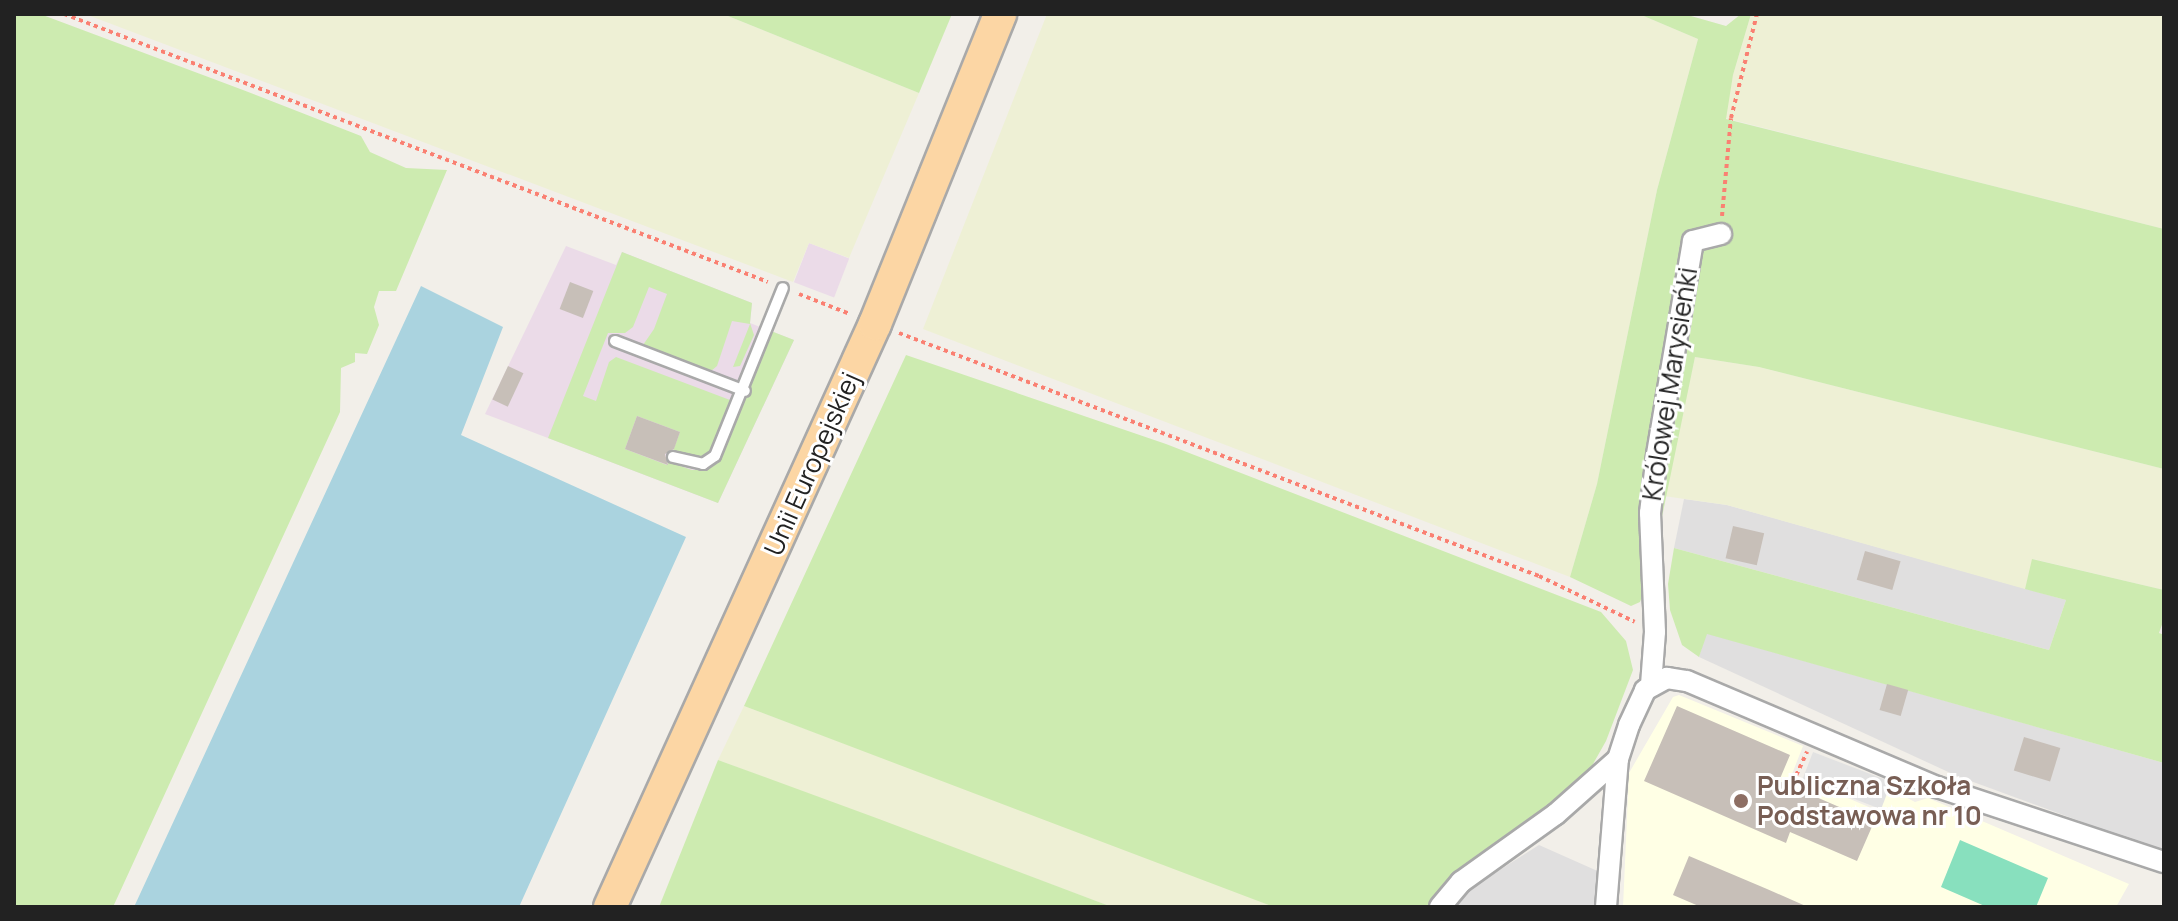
<!DOCTYPE html>
<meta charset="utf-8">
<style>
body{margin:0}
#map{position:relative;width:2178px;height:921px;overflow:hidden;background:#f2efe9;font-family:Manrope,sans-serif}
div>[style]{position:absolute}
.residential>*{inset:0;background:#e0dfdf}
.industrial>*{inset:0;background:#ebdbe8;transform-origin:0 0}
.education>*{inset:0;background:#ffffe5}
.farmland>*{inset:0;background:#eef0d5}
.grass>*{inset:0;background:#cdebb0}
.pitch>*{inset:0;background:#88e0be}
.parking>*{inset:0;background:#e2e2e2;transform-origin:0 0}
.water>*{inset:0;background:#aad3df}
.building>*{inset:0;background:#c7bfb8;transform-origin:0 0}
.path>*{height:4px;margin-top:-2px;transform-origin:0;background:repeating-linear-gradient(90deg,#fa8072 0 4px,transparent 0 8px)}
.roads{filter:drop-shadow(2px 0 #a9a9a9) drop-shadow(-2px 0 #a9a9a9) drop-shadow(0 2px #a9a9a9) drop-shadow(0 -2px #a9a9a9)}
.service>*{height:10px;margin:-5px;padding:0 5px;transform-origin:5px;border-radius:5px;background:#fff}
.minor>*{height:20px;margin:-10px;padding:0 10px;transform-origin:10px;border-radius:10px;background:#fff}
.primary>*{height:32px;margin:-16px;padding:0 16px;transform-origin:16px;border-radius:16px;background:#fcd6a4}
.dots>*{width:22px;height:22px;translate:-50% -50%;box-sizing:border-box;border:4px solid #fff;border-radius:50%}
span{translate:-50% -50%;white-space:nowrap;text-align:center;line-height:1.15;-webkit-text-stroke:6px #fff;paint-order:stroke}
.street-label{font-size:26px;color:#222}
.education-label{font-size:26px;color:#785e54;font-weight:700}
.left{translate:0 -50%;text-align:left}
.frame{position:absolute;inset:0;border:16px solid #222;pointer-events:none}
</style>
<div id="map">
<div class="residential">
<i style="clip-path:polygon(1684px 499px,1727px 505px,2066px 600px,2049px 650px,1674px 548px)"></i>
<i style="clip-path:polygon(1706px 633px,2164px 763px,2164px 852px,1957px 776px,1699px 657px)"></i>
<i style="clip-path:polygon(1539px 845px,1602px 873px,1595px 907px,1457px 907px,1465px 892px)"></i>
</div>
<div class="industrial">
<i style="left:809px;top:243px;width:43px;height:42px;rotate:21deg"></i>
<i style="clip-path:polygon(566px 246px,616px 265px,622px 252px,752px 303px,750px 323px,794px 340px,718px 503px,485px 414px)"></i>
</div>
<div class="education">
<i style="clip-path:polygon(1679px 695px,1803px 746px,1792px 774px,1878px 811px,1888px 788px,1915px 802px,1928px 798px,2129px 884px,2116px 907px,1623px 907px,1629px 773px,1673px 697px)"></i>
</div>
<div class="farmland">
<i style="clip-path:polygon(85px 14px,723px 14px,919px 93px,849px 258px,809px 243px,793px 282px)"></i>
<i style="clip-path:polygon(1047px 14px,1639px 14px,1698px 39px,1657px 190px,1597px 484px,1570px 577px,923px 329px)"></i>
<i style="clip-path:polygon(1751px 14px,2164px 14px,2164px 229px,1725px 118px,1733px 75px)"></i>
<i style="clip-path:polygon(1695px 357px,1759px 367px,2164px 469px,2164px 590px,2033px 559px,2025px 589px,1727px 505px,1664px 496px)"></i>
<i style="clip-path:polygon(744px 706px,1207px 879px,1274px 907px,1112px 907px,718px 760px)"></i>
</div>
<div class="grass">
<i style="clip-path:polygon(14px 14px,40px 14px,243px 90px,361px 136px,370px 152px,406px 168px,447px 170px,396px 291px,379px 291px,374px 307px,379px 325px,367px 354px,355px 353px,355px 362px,341px 368px,340px 412px,113px 907px,14px 907px)"></i>
<i style="clip-path:polygon(723px 14px,952px 14px,919px 93px)"></i>
<i style="clip-path:polygon(1639px 14px,1684px 14px,1726px 26px,1741px 14px,1751px 14px,1733px 75px,1726px 119px,2164px 229px,2164px 469px,1759px 367px,1695px 357px,1650px 575px,1640px 602px,1631px 606px,1570px 577px,1597px 484px,1657px 190px,1698px 39px)"></i>
<i style="clip-path:polygon(622px 252px,752px 303px,750px 323px,754px 335px,740px 366px,733px 367px,750px 324px,732px 321px,717px 366px,711px 371px,643px 345px,654px 329px,667px 294px,649px 287px,633px 327px,625px 333px,608px 333px,583px 396px,596px 401px,609px 362px,616px 357px,730px 400px,730px 404px,709px 455px,693px 458px,673px 451px,680px 432px,637px 416px,625px 449px,667px 465px,669px 462px,692px 470px,709px 469px,723px 453px,771px 331px,794px 340px,718px 503px,548px 438px)"></i>
<i style="clip-path:polygon(906px 355px,1166px 444px,1601px 612px,1626px 641px,1633px 670px,1606px 741px,1584px 780px,1482px 853px,1426px 907px,1274px 907px,744px 706px)"></i>
<i style="clip-path:polygon(1674px 548px,2049px 650px,2066px 600px,2025px 589px,2032px 559px,2164px 590px,2164px 619px,2159px 633px,2164px 635px,2164px 763px,1707px 634px,1699px 657px,1682px 645px,1670px 610px,1668px 584px)"></i>
<i style="clip-path:polygon(718px 760px,879px 819px,1112px 907px,659px 907px)"></i>
</div>
<div class="pitch">
<i style="clip-path:polygon(1960px 840px,2048px 878px,2036px 907px,1987px 907px,1941px 887px)"></i>
</div>
<div class="parking">
<i style="left:1813px;top:752px;width:84px;height:29px;rotate:21deg"></i>
</div>
<div class="water">
<i style="clip-path:polygon(421px 286px,503px 327px,461px 435px,686px 537px,519px 907px,134px 907px)"></i>
</div>
<div class="building">
<i style="left:570px;top:282px;width:25px;height:29px;rotate:21deg"></i>
<i style="left:508px;top:366px;width:17px;height:37px;rotate:25deg"></i>
<i style="clip-path:polygon(637px 416px,680px 432px,674px 449px,665px 454px,668px 465px,625px 449px)"></i>
<i style="left:1733px;top:526px;width:32px;height:33px;rotate:13deg"></i>
<i style="left:1865px;top:551px;width:37px;height:30px;rotate:16deg"></i>
<i style="left:1887px;top:684px;width:22px;height:27px;rotate:16deg"></i>
<i style="clip-path:polygon(1677px 706px,1790px 755px,1779px 781px,1874px 822px,1857px 861px,1790px 832px,1786px 843px,1644px 781px)"></i>
<i style="left:2024px;top:737px;width:38px;height:35px;rotate:17deg"></i>
<i style="clip-path:polygon(1689px 856px,1767px 889px,1808px 907px,1701px 907px,1673px 895px)"></i>
</div>
<div class="path">
<i style="left:64px;top:14px;width:753px;rotate:20.84deg"></i>
<i style="left:1722px;top:216px;width:98px;rotate:-84.8deg"></i>
<i style="left:1731px;top:118px;width:107px;rotate:-76deg"></i>
<i style="left:799px;top:294px;width:55px;rotate:21.4deg"></i>
<i style="left:899px;top:333px;width:685px;rotate:20.79deg"></i>
<i style="left:1539px;top:576px;width:106px;rotate:25.6deg"></i>
<i style="left:1786px;top:797px;width:50px;rotate:-65deg"></i>
</div>
<div class="roads">
<div class="service">
<i style="left:615px;top:341px;width:139px;rotate:21deg"></i>
<i style="left:673px;top:457px;width:31px;rotate:13deg"></i>
<i style="left:703px;top:464px;width:14px;rotate:-34deg"></i>
<i style="left:715px;top:456px;width:181px;rotate:-68deg"></i>
</div>
<div class="minor">
<i style="left:1651px;top:685px;width:53px;rotate:-85.7deg"></i>
<i style="left:1655px;top:632px;width:119px;rotate:-92.4deg"></i>
<i style="left:1650px;top:513px;width:59px;rotate:-83.2deg"></i>
<i style="left:1657px;top:454px;width:216px;rotate:-80.4deg"></i>
<i style="left:1693px;top:241px;width:29px;rotate:-14deg"></i>
<i style="left:1440px;top:907px;width:33px;rotate:-50deg"></i>
<i style="left:1461px;top:882px;width:117px;rotate:-35.6deg"></i>
<i style="left:1556px;top:814px;width:83px;rotate:-41.6deg"></i>
<i style="left:1606px;top:907px;width:148px;rotate:-85.4deg"></i>
<i style="left:1618px;top:759px;width:36px;rotate:-72deg"></i>
<i style="left:1629px;top:725px;width:38px;rotate:-65deg"></i>
<i style="left:1645px;top:690px;width:25px;rotate:-29deg"></i>
<i style="left:1667px;top:678px;width:20px;rotate:9deg"></i>
<i style="left:1687px;top:681px;width:272px;rotate:23deg"></i>
<i style="left:1937px;top:787px;width:239px;rotate:18.3deg"></i>
</div>
<div class="primary">
<i style="left:610px;top:907px;width:640px;rotate:-65.56deg"></i>
<i style="left:875px;top:324px;width:334px;rotate:-68deg"></i>
</div>
</div>
<div class="dots">
<i style="left:1741px;top:801px;background:#8d6e63"></i>
</div>
<div class="street-label">
<span style="left:1670px;top:384px;rotate:-81deg">Królowej Marysieńki</span>
<span style="left:812px;top:464px;rotate:-66deg">Unii Europejskiej</span>
</div>
<div class="education-label">
<span class="left" style="left:1757px;top:801px">Publiczna Szkoła<br>Podstawowa nr 10</span>
</div>
<div class="frame"></div>
</div>
